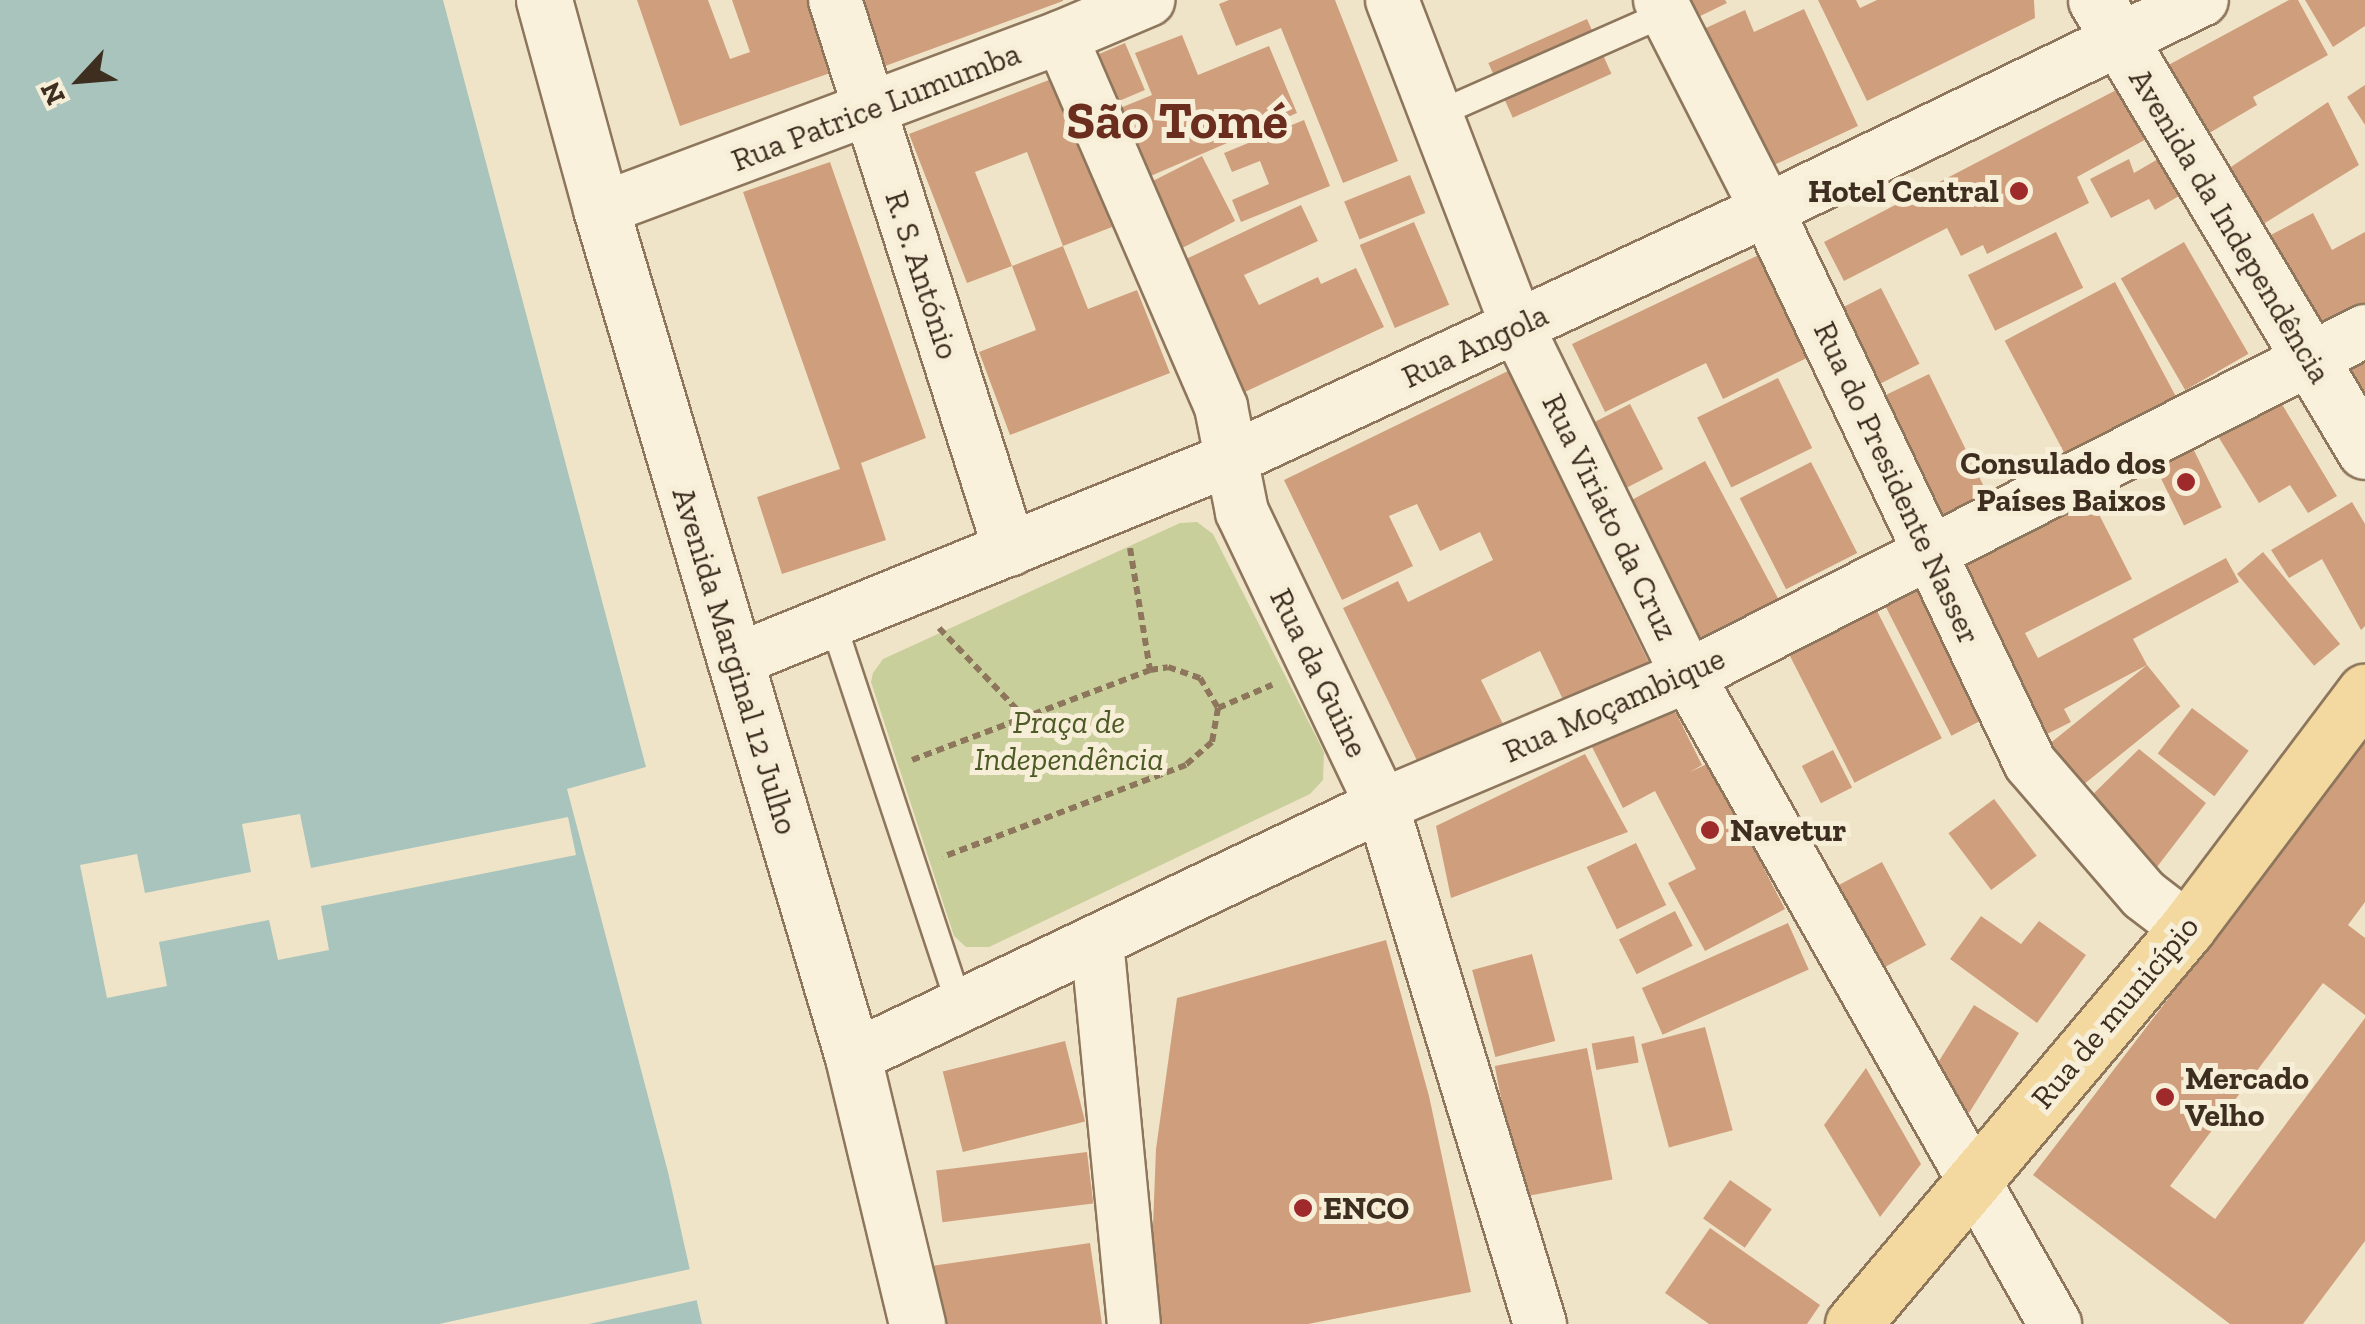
<!DOCTYPE html>
<meta charset="utf-8">
<style>
body{margin:0}
#map{position:relative;width:2365px;height:1324px;overflow:hidden;background:#f0e4c8;font-family:"Zilla Slab",serif}
div>[style]{position:absolute}
.green>*{inset:0;background:#c9cf9b}
.water>*{inset:0;background:#a9c4bc}
.pier>*{inset:0;background:#f0e4c8}
.building>*{inset:0;background:#cf9f7d;transform-origin:0 0}
.path>*{height:6px;margin-top:-3px;transform-origin:0;background:repeating-linear-gradient(90deg,#8d765c 0 8px,transparent 0 13px)}
.roads{filter:drop-shadow(2px 0 #8d765c) drop-shadow(-2px 0 #8d765c) drop-shadow(0 2px #8d765c) drop-shadow(0 -2px #8d765c)}
.service>*{height:25px;margin:-12.5px;padding:0 12.5px;transform-origin:12.5px;border-radius:12.5px;background:#faf1dc}
.minor>*{height:52px;margin:-26px;padding:0 26px;transform-origin:26px;border-radius:26px;background:#faf1dc}
.tertiary>*{height:55px;margin:-27.5px;padding:0 27.5px;transform-origin:27.5px;border-radius:27.5px;background:#faf1dc}
.secondary>*{height:55px;margin:-27.5px;padding:0 27.5px;transform-origin:27.5px;border-radius:27.5px;background:#faf1dc}
.primary>*{height:55px;margin:-27.5px;padding:0 27.5px;transform-origin:27.5px;border-radius:27.5px;background:#f3d9a0}
.dots>*{width:28px;height:28px;translate:-50% -50%;box-sizing:border-box;border:5px solid #f7eed8;border-radius:50%}
span{translate:-50% -50%;white-space:nowrap;text-align:center;line-height:1.15;-webkit-text-stroke:10px #f7eed8;paint-order:stroke}
.street-label{font-size:32px;color:#3d2e20}
.poi-label{font-size:32px;color:#3d2e20;font-weight:700}
.right{translate:-100% -50%;text-align:right}
.left{translate:0 -50%;text-align:left}
.park-label{font-size:32px;color:#4d5a26;font-style:italic}
.town-label{font-size:52px;color:#6b2e1e;font-weight:700}
.north{position:absolute;left:30px;top:30px;width:100px;height:100px;-webkit-text-stroke:8px #f7eed8;paint-order:stroke;rotate:244deg;font-size:28px;font-weight:700;line-height:40px;text-align:center;color:#3d2e20}
.north::after{content:'';display:block;margin:auto;width:35px;height:45px;background:#3d2e20;clip-path:polygon(50% 0,100% 100%,50% 72%,0 100%)}
</style>
<div id="map">
<div class="green">
<i style="clip-path:polygon(1197px 522px,1213px 534px,1324px 752px,1323px 780px,1310px 794px,989px 947px,966px 947px,954px 936px,871px 682px,873px 673px,883px 659px,1180px 523px)"></i>
</div>
<div class="water">
<i style="clip-path:polygon(0 0,443px 0,646px 767px,567px 789px,668px 1172px,702px 1324px,0 1324px)"></i>
</div>
<div class="pier">
<i style="clip-path:polygon(300px 814px,311px 868px,568px 817px,576px 855px,321px 906px,329px 950px,278px 960px,269px 920px,159px 942px,167px 986px,107px 998px,80px 865px,137px 854px,145px 893px,251px 872px,242px 824px)"></i>
<i style="clip-path:polygon(695px 1268px,702px 1299px,589px 1324px,439px 1324px)"></i>
</div>
<div class="building">
<i style="clip-path:polygon(637px 0,708px 0,730px 59px,750px 52px,732px 0,808px 0,833px 72px,680px 126px)"></i>
<i style="clip-path:polygon(838px 0,1063px 0,1063px 1px,866px 73px)"></i>
<i style="clip-path:polygon(1229px 0,1335px 0,1398px 161px,1343px 183px,1281px 28px,1236px 46px,1219px 4px)"></i>
<i style="clip-path:polygon(1676px 0,1725px 0,1727px 3px,1688px 22px)"></i>
<i style="clip-path:polygon(1818px 0,1856px 0,1860px 8px,1877px 0,2034px 0,2035px 18px,1867px 101px)"></i>
<i style="clip-path:polygon(2289px 0,2298px 0,2328px 55px,2253px 97px,2257px 105px,2201px 138px,2161px 69px)"></i>
<i style="clip-path:polygon(2305px 0,2365px 0,2365px 26px,2333px 47px)"></i>
<i style="clip-path:polygon(1804px 9px,1858px 126px,1759px 172px,1695px 33px,1745px 10px,1754px 32px)"></i>
<i style="left:1587px;top:19px;width:60px;height:108px;rotate:66deg"></i>
<i style="clip-path:polygon(1182px 35px,1198px 75px,1269px 46px,1297px 113px,1132px 184px,1103px 115px,1152px 95px,1135px 53px)"></i>
<i style="left:1125px;top:43px;width:51px;height:50px;rotate:67deg"></i>
<i style="clip-path:polygon(1054px 78px,1112px 227px,1063px 246px,1027px 152px,975px 172px,1012px 266px,967px 283px,909px 134px)"></i>
<i style="clip-path:polygon(2365px 85px,2365px 125px,2347px 97px)"></i>
<i style="clip-path:polygon(2122px 87px,2150px 137px,2077px 177px,2089px 203px,1987px 254px,1983px 245px,1961px 256px,1947px 228px,1844px 281px,1824px 242px)"></i>
<i style="clip-path:polygon(2328px 102px,2359px 165px,2247px 234px,2216px 177px)"></i>
<i style="clip-path:polygon(1304px 120px,1330px 186px,1241px 222px,1232px 200px,1269px 184px,1260px 161px,1232px 172px,1224px 153px)"></i>
<i style="left:1202px;top:156px;width:73px;height:80px;rotate:63deg"></i>
<i style="clip-path:polygon(2129px 159px,2134px 173px,2158px 159px,2179px 196px,2155px 210px,2149px 199px,2111px 218px,2090px 179px)"></i>
<i style="clip-path:polygon(830px 162px,926px 438px,861px 463px,886px 540px,782px 574px,757px 497px,840px 469px,743px 192px)"></i>
<i style="left:1410px;top:175px;width:41px;height:71px;rotate:68deg"></i>
<i style="clip-path:polygon(1301px 205px,1318px 241px,1244px 275px,1259px 305px,1318px 277px,1321px 284px,1356px 268px,1384px 327px,1230px 399px,1169px 267px)"></i>
<i style="clip-path:polygon(2313px 213px,2332px 250px,2365px 232px,2365px 306px,2309px 336px,2259px 241px)"></i>
<i style="left:1414px;top:222px;width:90px;height:59px;rotate:67deg"></i>
<i style="left:2056px;top:232px;width:62px;height:98px;rotate:64deg"></i>
<i style="left:2184px;top:242px;width:129px;height:73px;rotate:60deg"></i>
<i style="clip-path:polygon(1063px 246px,1088px 309px,1137px 290px,1170px 373px,1010px 435px,979px 352px,1036px 330px,1012px 266px)"></i>
<i style="clip-path:polygon(1765px 252px,1815px 354px,1723px 399px,1706px 363px,1605px 412px,1572px 344px)"></i>
<i style="left:2115px;top:282px;width:130px;height:125px;rotate:62deg"></i>
<i style="left:1881px;top:288px;width:85px;height:58px;rotate:63deg"></i>
<i style="clip-path:polygon(2365px 350px,2365px 405px,2346px 374px,2352px 356px)"></i>
<i style="clip-path:polygon(1508px 371px,1650px 665px,1566px 706px,1540px 651px,1481px 680px,1507px 732px,1423px 773px,1343px 608px,1398px 581px,1408px 602px,1493px 560px,1480px 532px,1440px 551px,1417px 504px,1389px 516px,1413px 566px,1342px 600px,1284px 480px)"></i>
<i style="left:1929px;top:374px;width:134px;height:59px;rotate:64deg"></i>
<i style="left:1778px;top:378px;width:78px;height:90px;rotate:64deg"></i>
<i style="clip-path:polygon(2277px 396px,2337px 496px,2308px 513px,2290px 485px,2259px 503px,2216px 433px)"></i>
<i style="left:1630px;top:404px;width:73px;height:47px;rotate:63deg"></i>
<i style="left:2188px;top:438px;width:77px;height:42px;rotate:64deg"></i>
<i style="left:1705px;top:461px;width:156px;height:97px;rotate:62deg"></i>
<i style="left:1811px;top:462px;width:102px;height:80px;rotate:63deg"></i>
<i style="clip-path:polygon(2085px 487px,2132px 579px,2025px 633px,2038px 658px,2226px 558px,2239px 582px,2133px 639px,2147px 665px,2064px 709px,2071px 722px,2035px 740px,1942px 560px)"></i>
<i style="clip-path:polygon(2352px 502px,2365px 524px,2365px 626px,2361px 630px,2322px 559px,2289px 578px,2271px 550px)"></i>
<i style="left:2263px;top:552px;width:120px;height:34px;rotate:50deg"></i>
<i style="left:1927px;top:582px;width:148px;height:48px;rotate:63deg"></i>
<i style="left:1876px;top:609px;width:145px;height:98px;rotate:63deg"></i>
<i style="left:2147px;top:665px;width:53px;height:142px;rotate:51deg"></i>
<i style="clip-path:polygon(1662px 707px,1676px 713px,1702px 765px,1690px 772px,1709px 763px,1785px 909px,1705px 951px,1668px 883px,1696px 869px,1655px 791px,1623px 808px,1590px 743px)"></i>
<i style="left:2192px;top:708px;width:71px;height:57px;rotate:37deg"></i>
<i style="clip-path:polygon(2365px 742px,2365px 902px,2348px 925px,2365px 938px,2365px 1015px,2323px 983px,2170px 1186px,2215px 1219px,2365px 1018px,2365px 1241px,2303px 1324px,2230px 1324px,2033px 1175px)"></i>
<i style="clip-path:polygon(2139px 749px,2206px 803px,2147px 880px,2084px 803px)"></i>
<i style="left:1833px;top:750px;width:42px;height:35px;rotate:63deg"></i>
<i style="clip-path:polygon(1585px 754px,1628px 832px,1451px 898px,1436px 826px)"></i>
<i style="left:1994px;top:799px;width:71px;height:57px;rotate:53deg"></i>
<i style="left:1636px;top:843px;width:69px;height:55px;rotate:64deg"></i>
<i style="left:1882px;top:862px;width:94px;height:60px;rotate:62deg"></i>
<i style="left:1675px;top:911px;width:39px;height:63px;rotate:63deg"></i>
<i style="clip-path:polygon(1981px 916px,2021px 944px,2039px 921px,2086px 955px,2037px 1023px,1950px 959px)"></i>
<i style="left:1788px;top:923px;width:51px;height:160px;rotate:66deg"></i>
<i style="clip-path:polygon(1386px 940px,1429px 1096px,1471px 1292px,1308px 1324px,1155px 1324px,1151px 1277px,1156px 1149px,1177px 998px)"></i>
<i style="left:1532px;top:954px;width:90px;height:62px;rotate:75deg"></i>
<i style="left:1974px;top:1005px;width:53px;height:94px;rotate:32deg"></i>
<i style="left:1705px;top:1027px;width:107px;height:66px;rotate:75deg"></i>
<i style="left:1634px;top:1036px;width:27px;height:43px;rotate:80deg"></i>
<i style="left:1065px;top:1041px;width:83px;height:126px;rotate:76deg"></i>
<i style="left:1587px;top:1048px;width:134px;height:94px;rotate:79deg"></i>
<i style="clip-path:polygon(1866px 1068px,1921px 1164px,1880px 1217px,1824px 1125px)"></i>
<i style="left:1087px;top:1152px;width:52px;height:152px;rotate:83deg"></i>
<i style="left:1730px;top:1180px;width:51px;height:47px;rotate:35deg"></i>
<i style="clip-path:polygon(1710px 1228px,1820px 1305px,1807px 1324px,1709px 1324px,1665px 1293px)"></i>
<i style="clip-path:polygon(1090px 1243px,1102px 1324px,940px 1324px,931px 1266px)"></i>
</div>
<div class="path">
<i style="left:1130px;top:548px;width:124px;rotate:80.7deg"></i>
<i style="left:939px;top:628px;width:124px;rotate:46.3deg"></i>
<i style="left:1218px;top:708px;width:59px;rotate:-23.1deg"></i>
<i style="left:912px;top:760px;width:254px;rotate:-20.7deg"></i>
<i style="left:1150px;top:670px;width:18px;rotate:-9deg"></i>
<i style="left:1168px;top:667px;width:34px;rotate:19deg"></i>
<i style="left:1200px;top:678px;width:35px;rotate:59deg"></i>
<i style="left:1218px;top:708px;width:35px;rotate:100deg"></i>
<i style="left:1212px;top:742px;width:35px;rotate:139deg"></i>
<i style="left:1186px;top:765px;width:260px;rotate:159.3deg"></i>
</div>
<div class="roads">
<div class="service">
<i style="left:1436px;top:114px;width:253px;rotate:-23.8deg"></i>
<i style="left:832px;top:621px;width:407px;rotate:71.7deg"></i>
</div>
<div class="minor">
<i style="left:835px;top:0;width:577px;rotate:72.35deg"></i>
<i style="left:1392px;top:0;width:349px;rotate:69deg"></i>
<i style="left:1517px;top:326px;width:390px;rotate:64deg"></i>
<i style="left:1688px;top:676px;width:745px;rotate:60.47deg"></i>
<i style="left:1660px;top:0;width:236px;rotate:63deg"></i>
<i style="left:1767px;top:210px;width:612px;rotate:64.56deg"></i>
<i style="left:2030px;top:763px;width:174px;rotate:49.2deg"></i>
<i style="left:2144px;top:895px;width:54px;rotate:37.5deg"></i>
<i style="left:1061px;top:37px;width:403px;rotate:66.6deg"></i>
<i style="left:1221px;top:407px;width:107px;rotate:78.7deg"></i>
<i style="left:1242px;top:512px;width:325px;rotate:64.5deg"></i>
<i style="left:1382px;top:805px;width:543px;rotate:73.07deg"></i>
<i style="left:601px;top:209px;width:491px;rotate:-20.5deg"></i>
<i style="left:1061px;top:37px;width:95px;rotate:-23deg"></i>
<i style="left:734px;top:661px;width:536px;rotate:-22.12deg"></i>
<i style="left:1231px;top:459px;width:591px;rotate:-24.92deg"></i>
<i style="left:1767px;top:210px;width:483px;rotate:-25.8deg"></i>
<i style="left:1097px;top:941px;width:385px;rotate:84.5deg"></i>
<i style="left:853px;top:1057px;width:586px;rotate:-25.47deg"></i>
<i style="left:1382px;top:805px;width:332px;rotate:-22.9deg"></i>
<i style="left:1688px;top:676px;width:760px;rotate:-27deg"></i>
</div>
<div class="tertiary">
<i style="left:2096px;top:0;width:525px;rotate:59.19deg"></i>
</div>
<div class="secondary">
<i style="left:544px;top:0;width:217px;rotate:74.7deg"></i>
<i style="left:601px;top:209px;width:885px;rotate:73.45deg"></i>
<i style="left:853px;top:1057px;width:275px;rotate:76.5deg"></i>
</div>
<div class="primary">
<i style="left:1853px;top:1324px;width:518px;rotate:-49.85deg"></i>
<i style="left:2187px;top:928px;width:296px;rotate:-53deg"></i>
</div>
</div>
<div class="dots">
<i style="left:2019px;top:191px;background:#9e2a2b"></i>
<i style="left:2186px;top:482px;background:#9e2a2b"></i>
<i style="left:1710px;top:830px;background:#9e2a2b"></i>
<i style="left:2165px;top:1097px;background:#9e2a2b"></i>
<i style="left:1303px;top:1208px;background:#9e2a2b"></i>
</div>
<div class="street-label">
<span style="left:876px;top:107px;rotate:-21deg">Rua Patrice Lumumba</span>
<span style="left:2230px;top:226px;rotate:59deg">Avenida da Independência</span>
<span style="left:922px;top:275px;rotate:72deg">R. S. António</span>
<span style="left:1475px;top:346px;rotate:-25deg">Rua Angola</span>
<span style="left:1897px;top:483px;rotate:65deg">Rua do Presidente Nasser</span>
<span style="left:1610px;top:517px;rotate:64deg">Rua Viriato da Cruz</span>
<span style="left:735px;top:661px;rotate:73deg">Avenida Marginal 12 Julho</span>
<span style="left:1319px;top:673px;rotate:64deg">Rua da Guine</span>
<span style="left:1614px;top:705px;rotate:-24deg">Rua Moçambique</span>
<span style="left:2115px;top:1012px;rotate:-50deg">Rua de município</span>
</div>
<div class="poi-label">
<span class="right" style="left:1999px;top:191px">Hotel Central</span>
<span class="right" style="left:2166px;top:482px">Consulado dos<br>Países Baixos</span>
<span class="left" style="left:1730px;top:830px">Navetur</span>
<span class="left" style="left:2185px;top:1097px">Mercado<br>Velho</span>
<span class="left" style="left:1323px;top:1208px">ENCO</span>
</div>
<div class="park-label">
<span style="left:1069px;top:741px">Praça de<br>Independência</span>
</div>
<div class="town-label">
<span style="left:1177px;top:121px">São Tomé</span>
</div>
<div class="north">N</div>
</div>
